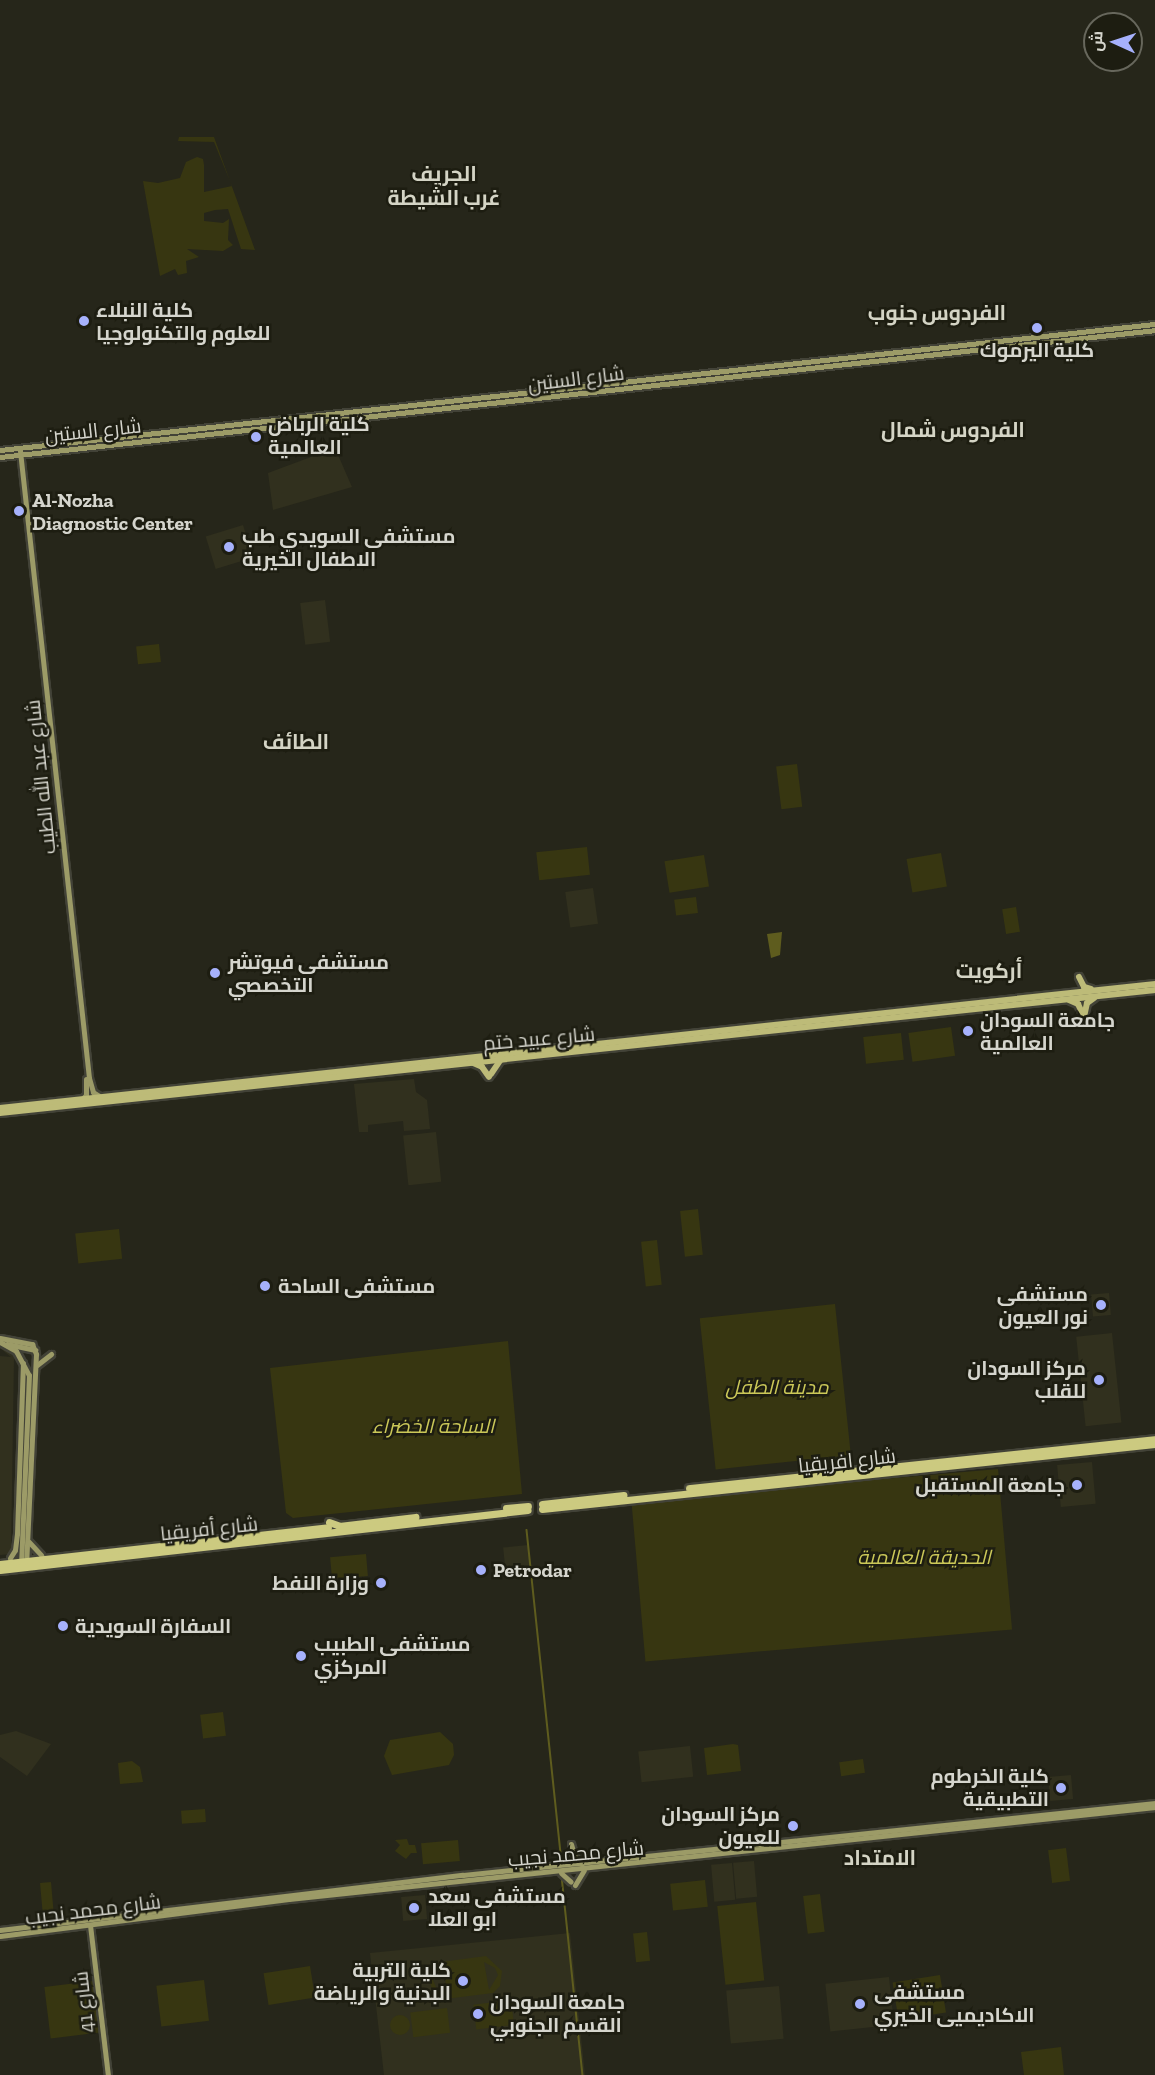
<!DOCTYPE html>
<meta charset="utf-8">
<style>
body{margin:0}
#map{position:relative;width:1155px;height:2075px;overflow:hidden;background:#26261a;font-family:"Zilla Slab",Cairo,serif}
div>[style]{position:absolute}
.built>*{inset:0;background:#31301e;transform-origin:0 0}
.green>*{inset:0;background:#373611;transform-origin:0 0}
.round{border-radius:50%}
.water>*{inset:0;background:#5e5c1e}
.stream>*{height:1.5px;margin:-0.75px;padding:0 0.75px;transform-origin:0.75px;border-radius:0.75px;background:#5e5c1e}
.roads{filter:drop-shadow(2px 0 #424237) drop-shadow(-2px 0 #424237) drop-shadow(0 2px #424237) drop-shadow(0 -2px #424237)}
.secondary>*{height:5px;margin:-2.5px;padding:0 2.5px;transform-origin:2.5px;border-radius:2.5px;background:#9c9b67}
.primary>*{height:6px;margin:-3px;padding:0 3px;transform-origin:3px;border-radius:3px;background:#bdbb78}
.trunk>*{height:7px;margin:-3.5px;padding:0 3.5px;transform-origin:3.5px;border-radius:3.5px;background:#ccca80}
.dots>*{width:16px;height:16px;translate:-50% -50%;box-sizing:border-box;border:3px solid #1d1d11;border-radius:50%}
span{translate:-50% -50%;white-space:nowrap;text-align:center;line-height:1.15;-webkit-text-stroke:5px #1d1d11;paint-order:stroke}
.poi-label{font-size:20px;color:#d5d5cd;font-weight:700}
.left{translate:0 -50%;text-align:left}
.right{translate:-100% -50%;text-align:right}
.street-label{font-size:20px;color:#d5d5cd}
.park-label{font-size:20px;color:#cbc858;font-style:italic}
.neighbourhood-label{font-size:21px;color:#d4d4c5;font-weight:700}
.north{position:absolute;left:1083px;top:12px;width:60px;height:60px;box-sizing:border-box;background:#1d1d11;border:2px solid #67675c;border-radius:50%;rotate:273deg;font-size:16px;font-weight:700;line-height:24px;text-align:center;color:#d5d5cd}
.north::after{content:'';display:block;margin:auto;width:21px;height:27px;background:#a6b1fc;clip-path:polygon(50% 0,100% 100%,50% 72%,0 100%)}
</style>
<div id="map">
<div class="built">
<i style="clip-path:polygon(335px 448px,352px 487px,273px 510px,268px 473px)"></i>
<i style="left:243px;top:525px;width:34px;height:39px;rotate:73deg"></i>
<i style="left:325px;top:600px;width:42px;height:25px;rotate:83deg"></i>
<i style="left:593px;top:888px;width:36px;height:28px;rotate:82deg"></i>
<i style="clip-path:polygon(414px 1079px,416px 1092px,427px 1100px,430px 1129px,404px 1131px,403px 1121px,368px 1125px,368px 1132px,359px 1132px,354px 1084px)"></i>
<i style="left:436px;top:1132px;width:50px;height:33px;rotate:84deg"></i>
<i style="left:1109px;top:1293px;width:22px;height:18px;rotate:85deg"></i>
<i style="left:1112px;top:1333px;width:90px;height:36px;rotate:84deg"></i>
<i style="clip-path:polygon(0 1348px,4px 1348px,14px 1357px,11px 1554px,0 1555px,0 1356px,11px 1357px)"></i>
<i style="left:1092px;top:1462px;width:42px;height:35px;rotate:85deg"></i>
<i style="left:528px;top:1545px;width:28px;height:25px;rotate:84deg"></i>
<i style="clip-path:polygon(16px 1731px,51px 1744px,27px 1776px,0 1757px,0 1735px)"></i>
<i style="left:690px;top:1746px;width:31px;height:52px;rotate:84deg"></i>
<i style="left:1071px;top:1775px;width:24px;height:23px;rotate:85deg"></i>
<i style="left:754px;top:1861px;width:36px;height:21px;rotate:85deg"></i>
<i style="left:732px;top:1863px;width:37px;height:21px;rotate:85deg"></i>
<i style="left:425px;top:1895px;width:24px;height:24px;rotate:85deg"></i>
<i style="clip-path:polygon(570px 1933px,585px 2075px,384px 2075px,370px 1953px)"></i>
<i style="left:889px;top:1977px;width:48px;height:64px;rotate:84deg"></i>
<i style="left:779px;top:1986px;width:53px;height:53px;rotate:85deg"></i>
</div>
<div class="green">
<i style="clip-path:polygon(179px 137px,214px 137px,255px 250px,241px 249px,228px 209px,215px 210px,204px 213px,204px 221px,223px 223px,229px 219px,228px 240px,233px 245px,223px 251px,187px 249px,199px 257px,186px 261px,187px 273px,178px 275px,175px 269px,160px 276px,143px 181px,158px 183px,180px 178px,186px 162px,197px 157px,203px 159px,204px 165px,204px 192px,232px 186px,214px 142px,178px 141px)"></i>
<i style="left:159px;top:644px;width:18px;height:23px;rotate:84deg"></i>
<i style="left:797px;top:764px;width:43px;height:21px;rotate:83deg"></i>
<i style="left:587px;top:847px;width:28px;height:51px;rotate:84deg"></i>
<i style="left:941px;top:853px;width:34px;height:35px;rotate:80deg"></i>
<i style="left:704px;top:855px;width:32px;height:40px;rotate:81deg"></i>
<i style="left:696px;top:897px;width:16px;height:22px;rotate:83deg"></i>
<i style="left:1016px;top:907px;width:25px;height:14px;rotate:81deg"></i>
<i style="left:951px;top:1027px;width:29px;height:43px;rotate:82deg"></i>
<i style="left:901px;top:1033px;width:27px;height:38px;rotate:84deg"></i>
<i style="left:698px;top:1209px;width:46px;height:18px;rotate:84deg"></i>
<i style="left:119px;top:1229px;width:30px;height:44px;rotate:84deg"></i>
<i style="left:657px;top:1240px;width:45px;height:16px;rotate:84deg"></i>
<i style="left:835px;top:1304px;width:152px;height:136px;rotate:84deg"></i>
<i style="clip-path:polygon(508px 1341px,522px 1494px,293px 1518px,286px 1513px,270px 1368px)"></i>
<i style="left:998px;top:1469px;width:161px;height:368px;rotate:85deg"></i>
<i style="left:366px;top:1554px;width:22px;height:36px;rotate:85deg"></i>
<i style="left:223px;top:1712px;width:24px;height:23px;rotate:83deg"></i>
<i style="clip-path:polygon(440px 1732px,453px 1744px,454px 1755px,449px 1765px,392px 1775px,384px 1756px,390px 1740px)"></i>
<i style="clip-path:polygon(733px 1744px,738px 1745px,741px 1771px,707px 1775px,704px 1748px)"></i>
<i style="left:863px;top:1759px;width:14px;height:24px;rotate:82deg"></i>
<i style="clip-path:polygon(132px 1761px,140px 1767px,143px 1782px,120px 1784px,118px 1763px)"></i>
<i style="left:205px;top:1809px;width:13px;height:24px;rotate:86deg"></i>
<i style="clip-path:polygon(407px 1839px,409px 1845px,415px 1845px,417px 1853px,411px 1853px,406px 1859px,395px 1851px,400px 1845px,395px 1840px)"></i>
<i style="left:458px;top:1840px;width:21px;height:37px;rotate:85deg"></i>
<i style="left:1066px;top:1848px;width:33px;height:18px;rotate:83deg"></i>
<i style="left:705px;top:1880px;width:27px;height:35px;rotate:84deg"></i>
<i style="left:51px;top:1882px;width:33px;height:11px;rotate:85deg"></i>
<i style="left:820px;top:1894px;width:38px;height:17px;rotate:83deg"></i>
<i style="left:756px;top:1902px;width:79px;height:39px;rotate:84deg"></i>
<i style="left:647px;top:1932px;width:29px;height:14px;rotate:84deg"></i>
<i style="clip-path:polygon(evenodd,486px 1956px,502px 1971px,500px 1986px,493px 1993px,405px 2004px,404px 1999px,435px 1996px,428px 1978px,441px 1962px,486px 1956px,484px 1962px,495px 1968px,498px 1975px,489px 1990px,484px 1962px,486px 1956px,444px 1967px,447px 1994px,446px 1995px,438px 1992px,433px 1980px,436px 1971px,444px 1967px)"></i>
<i style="left:310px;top:1966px;width:32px;height:47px;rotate:81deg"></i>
<i style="left:940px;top:1975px;width:38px;height:48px;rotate:81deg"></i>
<i style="left:204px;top:1980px;width:41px;height:48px;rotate:83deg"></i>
<i style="left:93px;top:1981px;width:52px;height:49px;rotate:83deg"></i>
<i style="left:511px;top:2000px;width:25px;height:38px;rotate:83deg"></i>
<i style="left:447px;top:2008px;width:25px;height:37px;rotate:83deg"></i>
<i class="round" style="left:390px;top:2015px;width:20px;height:20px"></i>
<i style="clip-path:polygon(1061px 2047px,1064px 2075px,1024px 2075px,1021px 2052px)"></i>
</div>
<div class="water">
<i style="clip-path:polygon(782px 932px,780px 955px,771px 958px,767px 934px)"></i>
</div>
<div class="stream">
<i style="left:527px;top:1530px;width:334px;rotate:84deg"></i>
<i style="left:562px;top:1876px;width:200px;rotate:84deg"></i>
</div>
<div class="roads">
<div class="secondary">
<i style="left:0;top:450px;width:1162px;rotate:-6.23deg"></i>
<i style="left:20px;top:451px;width:631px;rotate:83.72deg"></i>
<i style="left:89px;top:1078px;width:15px;rotate:74deg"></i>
<i style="left:93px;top:1092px;width:9px;rotate:32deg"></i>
<i style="left:0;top:457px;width:1162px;rotate:-6.27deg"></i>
<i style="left:81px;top:1100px;width:7px;rotate:-45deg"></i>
<i style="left:86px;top:1095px;width:16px;rotate:-90deg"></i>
<i style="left:0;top:1338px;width:33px;rotate:11deg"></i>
<i style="left:32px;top:1344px;width:11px;rotate:68deg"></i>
<i style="left:36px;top:1354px;width:210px;rotate:92.7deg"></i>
<i style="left:0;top:1342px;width:18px;rotate:29deg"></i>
<i style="left:16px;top:1351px;width:27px;rotate:62deg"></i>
<i style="left:29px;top:1375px;width:189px;rotate:92.4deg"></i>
<i style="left:7px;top:1344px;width:29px;rotate:12deg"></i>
<i style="left:37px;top:1365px;width:18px;rotate:-38deg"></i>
<i style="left:29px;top:1542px;width:18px;rotate:47deg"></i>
<i style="left:10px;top:1558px;width:9px;rotate:-58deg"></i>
<i style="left:15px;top:1550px;width:16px;rotate:-83deg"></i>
<i style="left:17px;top:1534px;width:171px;rotate:-88deg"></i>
<i style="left:571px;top:1844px;width:15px;rotate:74deg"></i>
<i style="left:575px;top:1858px;width:9px;rotate:41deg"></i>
<i style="left:561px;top:1873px;width:13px;rotate:42deg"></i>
<i style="left:575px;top:1885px;width:17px;rotate:-59deg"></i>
<i style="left:90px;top:1925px;width:151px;rotate:83.2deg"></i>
<i style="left:0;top:1930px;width:466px;rotate:-6.8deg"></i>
<i style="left:463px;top:1875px;width:696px;rotate:-5.94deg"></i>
<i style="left:0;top:1936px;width:291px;rotate:-7.3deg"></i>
<i style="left:289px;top:1899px;width:871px;rotate:-6.06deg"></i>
</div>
<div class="primary">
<i style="left:1079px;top:977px;width:11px;rotate:63deg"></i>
<i style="left:1084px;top:987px;width:7px;rotate:16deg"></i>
<i style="left:1069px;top:1000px;width:10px;rotate:24deg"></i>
<i style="left:1078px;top:1004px;width:14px;rotate:65deg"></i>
<i style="left:1084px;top:1017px;width:14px;rotate:-78deg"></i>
<i style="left:1087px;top:1003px;width:9px;rotate:-36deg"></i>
<i style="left:471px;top:1062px;width:12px;rotate:24deg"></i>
<i style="left:482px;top:1067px;width:12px;rotate:55deg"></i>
<i style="left:491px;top:1074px;width:18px;rotate:-56deg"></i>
<i style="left:0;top:1108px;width:1162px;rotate:-6.13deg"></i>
<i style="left:0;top:1113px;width:1162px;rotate:-6.08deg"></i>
</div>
<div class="trunk">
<i style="left:689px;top:1488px;width:469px;rotate:-6deg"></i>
<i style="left:542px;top:1504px;width:82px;rotate:-6.3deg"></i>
<i style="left:506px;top:1508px;width:22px;rotate:-5deg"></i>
<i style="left:542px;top:1509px;width:616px;rotate:-6.05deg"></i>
<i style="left:329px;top:1522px;width:12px;rotate:20deg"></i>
<i style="left:339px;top:1526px;width:77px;rotate:-6.8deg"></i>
<i style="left:0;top:1564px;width:330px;rotate:-6.4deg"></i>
<i style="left:0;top:1570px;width:531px;rotate:-6.48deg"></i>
</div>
</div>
<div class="dots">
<i style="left:84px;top:321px;background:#a6b1fc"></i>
<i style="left:1037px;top:328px;background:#a6b1fc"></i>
<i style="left:256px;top:437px;background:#a6b1fc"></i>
<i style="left:19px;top:511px;background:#a6b1fc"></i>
<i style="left:229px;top:547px;background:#a6b1fc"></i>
<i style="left:215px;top:973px;background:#a6b1fc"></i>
<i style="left:968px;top:1031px;background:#a6b1fc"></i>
<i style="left:265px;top:1286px;background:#a6b1fc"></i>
<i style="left:1101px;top:1305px;background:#a6b1fc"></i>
<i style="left:1099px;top:1380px;background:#a6b1fc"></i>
<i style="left:1077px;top:1485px;background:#a6b1fc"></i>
<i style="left:481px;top:1570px;background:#a6b1fc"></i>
<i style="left:381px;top:1583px;background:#a6b1fc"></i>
<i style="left:63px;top:1626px;background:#a6b1fc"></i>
<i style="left:301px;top:1656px;background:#a6b1fc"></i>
<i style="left:1061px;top:1788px;background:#a6b1fc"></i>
<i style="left:793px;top:1826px;background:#a6b1fc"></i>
<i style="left:414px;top:1908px;background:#a6b1fc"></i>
<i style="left:463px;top:1981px;background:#a6b1fc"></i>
<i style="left:860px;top:2004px;background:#a6b1fc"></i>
<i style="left:478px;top:2014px;background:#a6b1fc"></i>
</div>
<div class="poi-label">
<span class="left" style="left:96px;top:322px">كلية النبلاء<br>للعلوم والتكنولوجيا</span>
<span style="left:1037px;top:350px">كلية اليرموك</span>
<span class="left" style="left:268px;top:436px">كلية الرباض<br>العالمية</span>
<span class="left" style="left:32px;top:512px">Al-Nozha<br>Diagnostic Center</span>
<span class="left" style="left:242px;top:548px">مستشفى السويدي طب<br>الاطفال الخيرية</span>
<span class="left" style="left:228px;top:974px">مستشفى فيوتشر<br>التخصصي</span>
<span class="left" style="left:980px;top:1032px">جامعة السودان<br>العالمية</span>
<span class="left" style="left:278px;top:1286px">مستشفى الساحة</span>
<span class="right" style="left:1088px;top:1306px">مستشفى<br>نور العيون</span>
<span class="right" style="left:1086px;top:1380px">مركز السودان<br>للقلب</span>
<span class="right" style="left:1065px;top:1485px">جامعة المستقبل</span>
<span class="left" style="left:493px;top:1570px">Petrodar</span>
<span class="right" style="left:369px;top:1583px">وزارة النفط</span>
<span class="left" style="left:75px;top:1626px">السفارة السويدية</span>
<span class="left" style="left:314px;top:1656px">مستشفى الطبيب<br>المركزي</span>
<span class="right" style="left:1049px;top:1788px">كلية الخرطوم<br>التطبيقية</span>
<span class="right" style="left:780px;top:1826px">مركز السودان<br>للعيون</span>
<span class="left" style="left:428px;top:1908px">مستشفى سعد<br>ابو العلا</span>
<span class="right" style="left:451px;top:1982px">كلية التربية<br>البدنية والرياضة</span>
<span class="left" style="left:874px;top:2004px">مستشفى<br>الاكاديميى الخيري</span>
<span class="left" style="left:490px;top:2014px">جامعة السودان<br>القسم الجنوبي</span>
</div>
<div class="street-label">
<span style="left:576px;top:379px;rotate:-7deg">شارع الستين</span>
<span style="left:93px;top:431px;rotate:-6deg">شارع الستين</span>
<span style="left:41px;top:777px;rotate:-96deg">شارع عبد الله الطيب</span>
<span style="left:539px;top:1039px;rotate:-5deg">شارع عبيد ختم</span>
<span style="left:847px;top:1461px;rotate:-6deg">شارع افريقيا</span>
<span style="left:209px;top:1529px;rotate:-6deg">شارع أفريقيا</span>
<span style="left:576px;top:1854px;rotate:-5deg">شارع محمد نجيب</span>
<span style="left:93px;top:1910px;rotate:-7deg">شارع محمد نجيب</span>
<span style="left:84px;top:2002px;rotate:-96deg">شارع 41</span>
</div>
<div class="park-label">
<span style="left:777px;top:1387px">مدينة الطفل</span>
<span style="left:433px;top:1426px">الساحة الخضراء</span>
<span style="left:924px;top:1557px">الحديقة العالمية</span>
</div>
<div class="neighbourhood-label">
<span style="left:444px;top:186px">الجريف<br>غرب الشيطة</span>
<span style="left:937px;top:313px">الفردوس جنوب</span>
<span style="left:953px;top:430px">الفردوس شمال</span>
<span style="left:296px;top:742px">الطائف</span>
<span style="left:989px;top:971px">أركويت</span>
<span style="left:880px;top:1858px">الامتداد</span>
</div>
<div class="north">ش</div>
</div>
